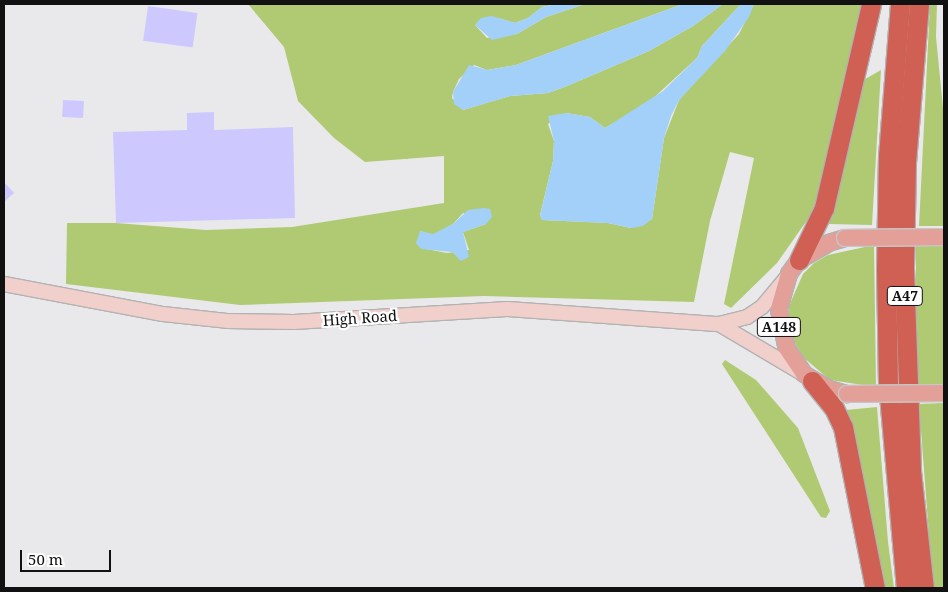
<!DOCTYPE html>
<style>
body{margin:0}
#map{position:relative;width:948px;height:592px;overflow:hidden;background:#e9e9eb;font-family:"Noto Serif",serif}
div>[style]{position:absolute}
.green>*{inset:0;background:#b0ca73;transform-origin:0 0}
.water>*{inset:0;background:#a2d0f9}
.building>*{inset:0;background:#cdc9ff;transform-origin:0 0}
.roads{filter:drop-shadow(1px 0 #b2b2b3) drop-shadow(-1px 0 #b2b2b3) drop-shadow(0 1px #b2b2b3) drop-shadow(0 -1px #b2b2b3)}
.secondary>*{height:14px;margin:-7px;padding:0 7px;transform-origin:7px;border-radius:7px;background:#f1cfcb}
.primary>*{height:16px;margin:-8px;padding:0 8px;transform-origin:8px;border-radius:8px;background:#e3a098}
.highway>*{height:19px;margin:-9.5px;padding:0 9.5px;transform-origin:9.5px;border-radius:9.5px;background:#d06053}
.bridges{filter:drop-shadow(1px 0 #c6c6c6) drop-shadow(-1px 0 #c6c6c6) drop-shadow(0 1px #c6c6c6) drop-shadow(0 -1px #c6c6c6)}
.primary-bridge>*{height:16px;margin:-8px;padding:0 8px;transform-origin:8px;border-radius:8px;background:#e3a098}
span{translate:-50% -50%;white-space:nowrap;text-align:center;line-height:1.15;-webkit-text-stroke:4.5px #fff;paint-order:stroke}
.shield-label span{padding:1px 4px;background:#fff;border:1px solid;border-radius:4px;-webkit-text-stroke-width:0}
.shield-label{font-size:14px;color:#111112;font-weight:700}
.street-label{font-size:15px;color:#111112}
.frame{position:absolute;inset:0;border:5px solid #111112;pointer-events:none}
.scale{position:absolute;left:20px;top:550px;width:91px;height:22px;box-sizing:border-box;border:2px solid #111112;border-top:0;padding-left:6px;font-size:15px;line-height:18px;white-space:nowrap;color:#111112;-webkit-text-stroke:4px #fff;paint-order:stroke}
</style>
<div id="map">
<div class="green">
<i style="clip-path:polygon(evenodd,248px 4px,556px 4px,542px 7px,528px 18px,515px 23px,498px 18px,475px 25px,487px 38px,517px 34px,546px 17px,585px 4px,683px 4px,516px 65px,487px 70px,474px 65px,459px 79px,453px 92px,452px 98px,463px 110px,510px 96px,548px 93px,567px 86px,649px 51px,693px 26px,723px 4px,741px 4px,702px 46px,697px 58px,649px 102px,605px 128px,590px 117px,566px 113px,548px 124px,554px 141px,553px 161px,540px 215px,542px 220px,608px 223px,631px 228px,652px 219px,664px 138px,679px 100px,739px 34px,754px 4px,862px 4px,817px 206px,777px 263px,731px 308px,724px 304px,754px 158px,730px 152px,710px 221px,694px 302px,484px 296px,240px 305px,66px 284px,67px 223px,116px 223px,206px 230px,292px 227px,444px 203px,444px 156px,365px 162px,334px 138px,298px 101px,284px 47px,248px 4px,463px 213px,486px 224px,463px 232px,469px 250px,447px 253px,421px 248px,420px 231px,433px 235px,453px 224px,463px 213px)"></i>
<i style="clip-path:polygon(930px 4px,937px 4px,936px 37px,944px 118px,944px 226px,919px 226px)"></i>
<i style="clip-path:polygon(881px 70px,872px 225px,829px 224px,860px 82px)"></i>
<i style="clip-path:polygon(874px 245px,876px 387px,830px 380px,804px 358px,793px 340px,788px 322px,789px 306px,803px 274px,814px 263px,828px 255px)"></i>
<i style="left:916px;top:245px;width:28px;height:140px"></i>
<i style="clip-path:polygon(725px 360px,756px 380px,798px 428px,830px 511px,826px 518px,821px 517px,722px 364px)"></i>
<i style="clip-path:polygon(944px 403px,944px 588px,933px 588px,919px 404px)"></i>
<i style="clip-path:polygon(877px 407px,888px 542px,894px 588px,885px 588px,846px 410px)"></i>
</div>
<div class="water">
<i style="clip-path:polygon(556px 4px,585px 4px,546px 17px,517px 34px,492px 40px,475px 25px,481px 18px,492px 16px,515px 23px,528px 18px,542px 7px)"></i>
<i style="clip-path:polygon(683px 4px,723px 4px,693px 26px,649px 51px,567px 86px,548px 93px,510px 96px,463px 110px,454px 104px,453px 92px,469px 65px,488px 70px,516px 65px)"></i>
<i style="clip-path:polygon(741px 4px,754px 4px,749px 17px,725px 51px,679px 100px,671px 116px,664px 138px,652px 219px,643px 226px,631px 228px,608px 223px,542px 220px,540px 216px,553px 161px,554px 141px,548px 116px,566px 113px,590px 117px,605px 128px,663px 91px,697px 58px,702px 46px)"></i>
<i style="clip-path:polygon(484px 208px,490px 209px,492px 217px,486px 224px,463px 232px,469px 257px,461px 261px,452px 252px,421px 249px,416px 243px,420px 231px,433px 234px,453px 224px,468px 210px)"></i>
</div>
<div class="building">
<i style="left:148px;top:6px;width:50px;height:35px;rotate:8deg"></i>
<i style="left:63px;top:100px;width:21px;height:17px;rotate:3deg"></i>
<i style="clip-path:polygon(214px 112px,214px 130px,293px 127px,295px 218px,116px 223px,113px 132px,187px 130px,187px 113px)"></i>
<i style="clip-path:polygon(6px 184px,14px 193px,4px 202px,4px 186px)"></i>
</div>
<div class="roads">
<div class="secondary">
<i style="left:4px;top:284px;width:162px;rotate:10.7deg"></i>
<i style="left:163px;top:314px;width:64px;rotate:6.2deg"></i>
<i style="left:227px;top:321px;width:67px;rotate:0.9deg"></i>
<i style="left:294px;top:322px;width:214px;rotate:-3.5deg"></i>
<i style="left:508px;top:309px;width:212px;rotate:4.1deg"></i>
<i style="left:719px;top:324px;width:29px;rotate:-14deg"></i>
<i style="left:747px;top:317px;width:18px;rotate:-34deg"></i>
<i style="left:762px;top:307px;width:39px;rotate:-50deg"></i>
<i style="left:719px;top:324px;width:96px;rotate:30.6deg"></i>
</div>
<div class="primary">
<i style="left:845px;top:238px;width:17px;rotate:163deg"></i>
<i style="left:829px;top:243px;width:34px;rotate:150deg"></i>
<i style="left:799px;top:260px;width:17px;rotate:126deg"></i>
<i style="left:789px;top:274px;width:37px;rotate:106deg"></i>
<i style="left:779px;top:310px;width:38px;rotate:79deg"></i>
<i style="left:786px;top:347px;width:32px;rotate:56deg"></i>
<i style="left:804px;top:374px;width:29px;rotate:31deg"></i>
<i style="left:829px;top:389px;width:19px;rotate:16deg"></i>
</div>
<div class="highway">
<i style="left:900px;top:4px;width:151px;rotate:94.5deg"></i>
<i style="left:888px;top:155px;width:114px;rotate:91deg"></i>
<i style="left:886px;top:269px;width:114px;rotate:89deg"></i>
<i style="left:888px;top:383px;width:206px;rotate:85deg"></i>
<i style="left:919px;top:4px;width:160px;rotate:94.7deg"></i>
<i style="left:906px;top:163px;width:105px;rotate:91.1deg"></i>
<i style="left:904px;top:268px;width:203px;rotate:88deg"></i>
<i style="left:911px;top:471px;width:118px;rotate:83.7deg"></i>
<i style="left:799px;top:260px;width:58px;rotate:-64.3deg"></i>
<i style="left:824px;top:208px;width:209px;rotate:-77deg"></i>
<i style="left:812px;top:381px;width:35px;rotate:51deg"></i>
<i style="left:834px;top:408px;width:21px;rotate:65deg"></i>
<i style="left:843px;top:427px;width:164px;rotate:78.8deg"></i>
</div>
</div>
<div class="bridges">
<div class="primary-bridge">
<i style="left:845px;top:238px;width:99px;rotate:-0.6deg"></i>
<i style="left:847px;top:394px;width:97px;rotate:-0.6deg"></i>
</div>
</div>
<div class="shield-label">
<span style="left:905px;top:296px">A47</span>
<span style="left:779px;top:327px">A148</span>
</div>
<div class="street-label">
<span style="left:360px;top:318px;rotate:-4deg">High Road</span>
</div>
<div class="frame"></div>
<div class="scale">50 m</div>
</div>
